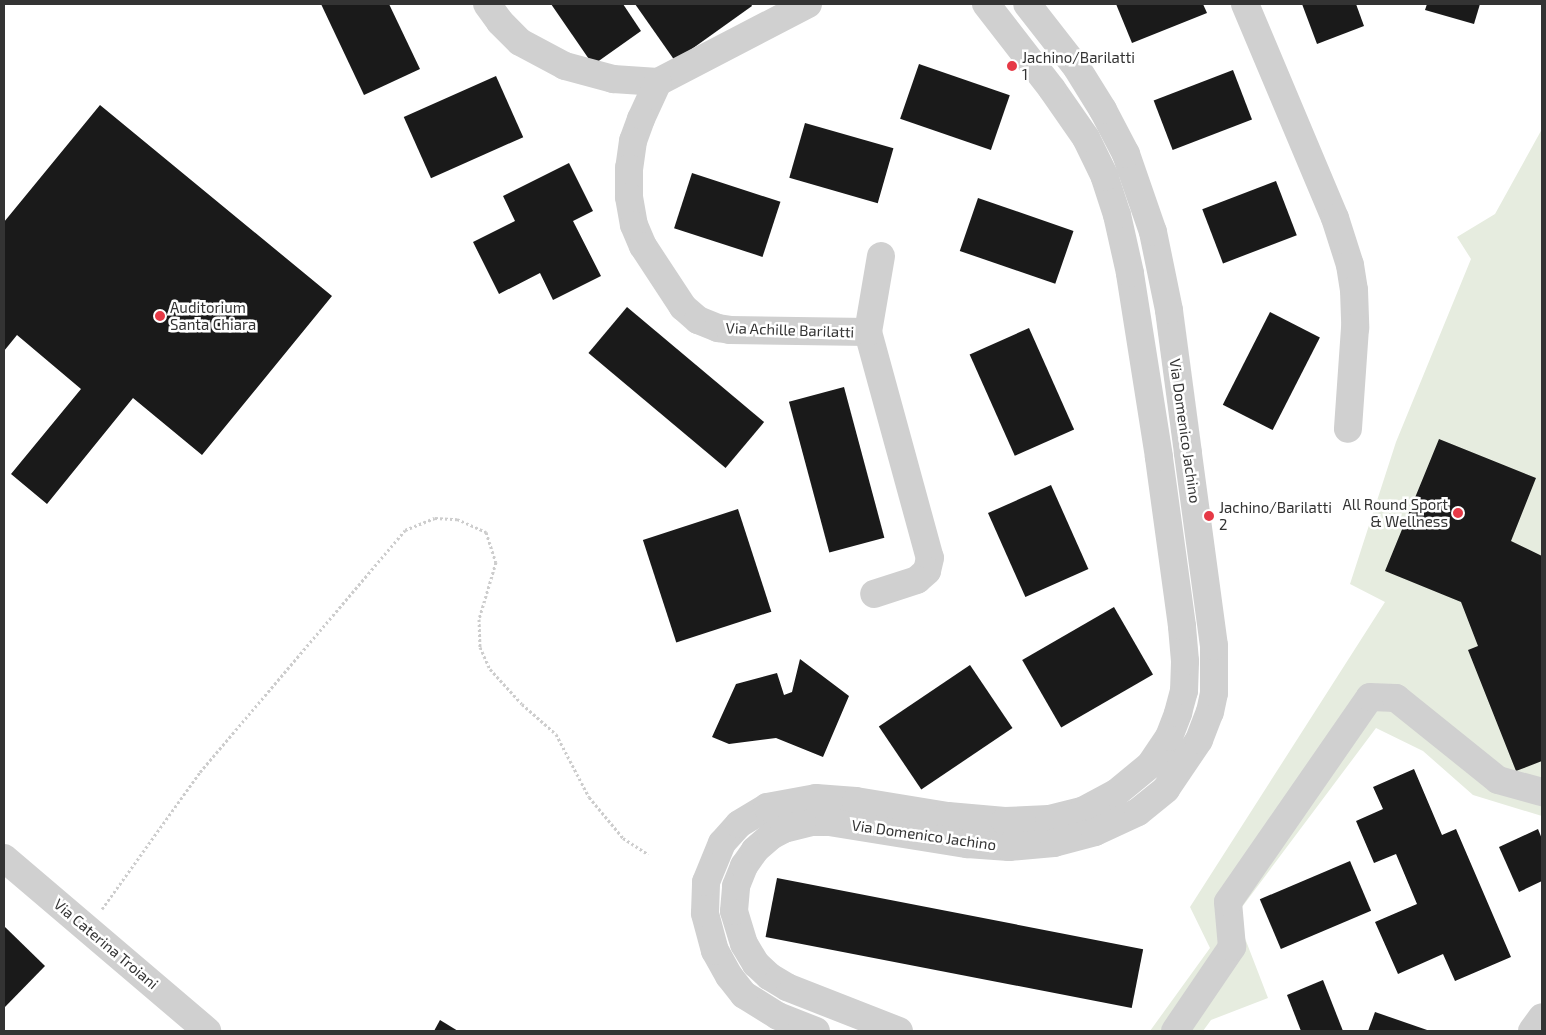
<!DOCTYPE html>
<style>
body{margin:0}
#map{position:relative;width:1546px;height:1035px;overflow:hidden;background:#fff;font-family:"Exo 2",sans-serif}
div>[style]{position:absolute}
.green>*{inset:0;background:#e6ecdf}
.building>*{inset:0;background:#1a1a1a;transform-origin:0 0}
.path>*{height:3px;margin-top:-1.5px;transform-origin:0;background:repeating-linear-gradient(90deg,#cdcdcd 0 2.5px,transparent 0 5px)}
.minor>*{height:28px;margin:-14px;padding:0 14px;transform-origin:14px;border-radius:14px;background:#d0d0d0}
.dots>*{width:14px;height:14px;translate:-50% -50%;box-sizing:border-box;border:2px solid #fff;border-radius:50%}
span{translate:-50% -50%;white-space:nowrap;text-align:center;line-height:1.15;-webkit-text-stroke:5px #fff;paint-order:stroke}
.poi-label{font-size:15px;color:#333}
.left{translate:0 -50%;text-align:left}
.right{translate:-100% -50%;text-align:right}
.street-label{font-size:15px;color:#333}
.frame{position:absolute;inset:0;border:5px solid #333;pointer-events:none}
</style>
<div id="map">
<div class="green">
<i style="clip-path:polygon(1542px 129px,1542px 816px,1473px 795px,1423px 751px,1376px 728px,1236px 915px,1268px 998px,1211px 1020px,1203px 1031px,1150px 1031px,1210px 948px,1190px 907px,1385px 602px,1350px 584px,1396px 442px,1471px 259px,1457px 237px,1495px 214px)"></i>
</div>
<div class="building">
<i style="clip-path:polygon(321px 4px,389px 4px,420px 69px,364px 95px)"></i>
<i style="clip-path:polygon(551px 4px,623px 4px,641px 31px,593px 65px)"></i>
<i style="clip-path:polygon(635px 4px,751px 4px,752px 6px,675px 61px)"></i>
<i style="clip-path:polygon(1116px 4px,1203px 4px,1207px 13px,1132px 43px)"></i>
<i style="clip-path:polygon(1302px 4px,1356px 4px,1364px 26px,1317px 44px)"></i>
<i style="clip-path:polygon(1427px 4px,1480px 4px,1474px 24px,1425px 10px)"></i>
<i style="left:919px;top:64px;width:96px;height:58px;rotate:19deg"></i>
<i style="left:1233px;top:70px;width:53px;height:85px;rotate:69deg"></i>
<i style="left:496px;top:76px;width:67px;height:101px;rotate:66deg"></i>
<i style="clip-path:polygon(100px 105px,332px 296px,202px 455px,133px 398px,47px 504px,11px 474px,81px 389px,17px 335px,4px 351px,4px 222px)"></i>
<i style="left:805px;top:123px;width:92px;height:57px;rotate:16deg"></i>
<i style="clip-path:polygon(569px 163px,593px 211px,573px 221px,601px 276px,553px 300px,540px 273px,499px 294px,473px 242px,515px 221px,503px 196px)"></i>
<i style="left:692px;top:173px;width:93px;height:58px;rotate:18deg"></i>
<i style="left:1276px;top:181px;width:58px;height:79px;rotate:69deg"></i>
<i style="left:978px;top:198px;width:101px;height:56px;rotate:19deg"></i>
<i style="left:627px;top:307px;width:179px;height:60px;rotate:40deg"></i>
<i style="left:1270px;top:312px;width:56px;height:104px;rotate:27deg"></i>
<i style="left:1029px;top:328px;width:111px;height:65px;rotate:66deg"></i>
<i style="left:844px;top:387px;width:156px;height:57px;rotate:75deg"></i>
<i style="clip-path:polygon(1439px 439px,1536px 478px,1511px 541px,1542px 556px,1542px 761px,1516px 771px,1468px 650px,1478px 646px,1461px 602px,1385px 571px)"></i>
<i style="left:1051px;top:485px;width:92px;height:69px;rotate:66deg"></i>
<i style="left:738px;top:509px;width:108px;height:100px;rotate:72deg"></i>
<i style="left:1114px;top:607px;width:78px;height:106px;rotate:60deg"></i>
<i style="clip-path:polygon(800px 659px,849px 696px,823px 757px,776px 738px,729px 744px,712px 737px,736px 684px,777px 673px,784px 695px,792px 692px)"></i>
<i style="left:970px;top:665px;width:76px;height:110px;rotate:56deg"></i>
<i style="clip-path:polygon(1414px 769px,1442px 835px,1456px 829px,1511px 957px,1455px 981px,1443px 954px,1398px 974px,1375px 922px,1417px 904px,1396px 854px,1374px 863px,1356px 821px,1383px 809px,1373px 787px)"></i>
<i style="clip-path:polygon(1538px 829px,1542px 839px,1542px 881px,1519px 892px,1499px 847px)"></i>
<i style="left:1350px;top:861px;width:54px;height:98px;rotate:67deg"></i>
<i style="left:777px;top:878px;width:373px;height:60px;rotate:11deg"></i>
<i style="clip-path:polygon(4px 926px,45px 966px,4px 1008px)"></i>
<i style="clip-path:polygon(1323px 980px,1343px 1031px,1301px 1031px,1287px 995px)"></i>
<i style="clip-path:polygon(1375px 1012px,1430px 1031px,1368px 1031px)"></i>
<i style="clip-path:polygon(440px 1020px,458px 1031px,434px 1031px)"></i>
</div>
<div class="path">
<i style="left:102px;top:909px;width:168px;rotate:-54.4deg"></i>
<i style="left:200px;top:772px;width:317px;rotate:-49.7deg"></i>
<i style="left:405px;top:530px;width:32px;rotate:-22deg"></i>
<i style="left:435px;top:518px;width:22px;rotate:3deg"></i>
<i style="left:457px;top:519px;width:32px;rotate:24deg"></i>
<i style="left:486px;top:532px;width:32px;rotate:72deg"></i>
<i style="left:496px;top:562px;width:59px;rotate:106.6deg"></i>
<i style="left:479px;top:619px;width:28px;rotate:88deg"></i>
<i style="left:480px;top:647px;width:24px;rotate:66deg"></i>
<i style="left:490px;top:669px;width:47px;rotate:47.6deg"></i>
<i style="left:522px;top:704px;width:45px;rotate:41.4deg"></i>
<i style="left:556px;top:734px;width:71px;rotate:62.4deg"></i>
<i style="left:589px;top:797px;width:53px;rotate:50.3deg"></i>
<i style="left:623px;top:838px;width:30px;rotate:33deg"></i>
</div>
<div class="minor">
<i style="left:487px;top:4px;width:22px;rotate:54deg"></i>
<i style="left:500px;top:22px;width:28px;rotate:45deg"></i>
<i style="left:520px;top:42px;width:51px;rotate:28.1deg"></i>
<i style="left:565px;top:66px;width:50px;rotate:15.2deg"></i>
<i style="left:613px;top:79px;width:45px;rotate:3.8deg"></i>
<i style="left:808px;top:4px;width:169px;rotate:152.5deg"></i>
<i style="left:658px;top:82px;width:41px;rotate:114.7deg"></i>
<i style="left:641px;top:119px;width:23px;rotate:110deg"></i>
<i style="left:633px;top:141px;width:27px;rotate:98deg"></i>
<i style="left:629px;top:168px;width:29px;rotate:90deg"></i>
<i style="left:629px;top:197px;width:28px;rotate:80deg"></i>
<i style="left:634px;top:225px;width:23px;rotate:67deg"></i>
<i style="left:643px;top:246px;width:73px;rotate:56.7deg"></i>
<i style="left:683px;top:307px;width:20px;rotate:41deg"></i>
<i style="left:698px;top:320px;width:22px;rotate:22deg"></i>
<i style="left:718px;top:328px;width:12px;rotate:9deg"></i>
<i style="left:730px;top:330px;width:138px;rotate:0.8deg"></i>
<i style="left:868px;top:332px;width:234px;rotate:74.7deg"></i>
<i style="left:930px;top:558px;width:13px;rotate:103deg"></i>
<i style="left:927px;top:571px;width:13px;rotate:138deg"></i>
<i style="left:917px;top:580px;width:45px;rotate:162deg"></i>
<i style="left:1245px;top:4px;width:232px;rotate:67.2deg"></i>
<i style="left:1335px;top:218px;width:49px;rotate:72.3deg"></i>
<i style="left:1350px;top:265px;width:25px;rotate:81deg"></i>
<i style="left:1354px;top:290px;width:38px;rotate:88deg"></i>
<i style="left:1355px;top:328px;width:101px;rotate:94deg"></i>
<i style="left:868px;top:332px;width:77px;rotate:-80.3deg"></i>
<i style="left:4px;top:858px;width:267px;rotate:40.4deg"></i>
<i style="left:816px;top:1031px;width:41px;rotate:-158.5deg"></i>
<i style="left:778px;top:1016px;width:40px;rotate:-148deg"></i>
<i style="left:744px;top:995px;width:24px;rotate:-128deg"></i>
<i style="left:729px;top:976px;width:29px;rotate:-119deg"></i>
<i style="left:715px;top:951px;width:39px;rotate:-105deg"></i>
<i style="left:705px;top:913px;width:31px;rotate:-88deg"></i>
<i style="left:706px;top:882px;width:42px;rotate:-67.7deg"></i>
<i style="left:722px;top:843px;width:25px;rotate:-48deg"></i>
<i style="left:739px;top:824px;width:33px;rotate:-31deg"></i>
<i style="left:767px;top:807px;width:50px;rotate:-10.4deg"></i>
<i style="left:816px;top:798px;width:40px;rotate:4.3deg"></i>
<i style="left:856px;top:801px;width:93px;rotate:9.3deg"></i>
<i style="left:948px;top:816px;width:57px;rotate:5deg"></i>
<i style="left:1005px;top:821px;width:44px;rotate:-2.6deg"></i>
<i style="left:1049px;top:819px;width:34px;rotate:-14deg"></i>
<i style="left:1082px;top:811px;width:38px;rotate:-28deg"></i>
<i style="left:1116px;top:793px;width:44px;rotate:-39.5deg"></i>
<i style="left:1150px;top:765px;width:34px;rotate:-56deg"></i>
<i style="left:1169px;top:737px;width:26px;rotate:-69deg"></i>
<i style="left:1178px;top:713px;width:23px;rotate:-75deg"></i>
<i style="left:1184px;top:691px;width:30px;rotate:-88deg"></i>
<i style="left:1185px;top:661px;width:35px;rotate:-95deg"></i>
<i style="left:1182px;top:626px;width:171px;rotate:-97.8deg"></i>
<i style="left:1159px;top:457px;width:186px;rotate:-99deg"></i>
<i style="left:1130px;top:273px;width:59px;rotate:-102.6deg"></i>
<i style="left:1117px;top:215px;width:40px;rotate:-108deg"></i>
<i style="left:1105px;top:177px;width:43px;rotate:-116deg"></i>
<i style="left:1086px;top:138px;width:60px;rotate:-124.8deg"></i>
<i style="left:1052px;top:89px;width:108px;rotate:-127.8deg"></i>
<i style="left:899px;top:1031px;width:120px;rotate:-158.6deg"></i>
<i style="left:787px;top:987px;width:21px;rotate:-149deg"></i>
<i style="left:769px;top:976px;width:18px;rotate:-137deg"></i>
<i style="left:756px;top:964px;width:23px;rotate:-121deg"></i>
<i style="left:744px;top:944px;width:34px;rotate:-107deg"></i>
<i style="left:734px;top:911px;width:25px;rotate:-85deg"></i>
<i style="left:736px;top:886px;width:22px;rotate:-68deg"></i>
<i style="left:744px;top:866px;width:19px;rotate:-55deg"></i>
<i style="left:755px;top:850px;width:21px;rotate:-41deg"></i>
<i style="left:771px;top:836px;width:15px;rotate:-28deg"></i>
<i style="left:784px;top:829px;width:29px;rotate:-14deg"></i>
<i style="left:812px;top:822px;width:17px"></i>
<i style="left:829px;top:822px;width:140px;rotate:9.1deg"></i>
<i style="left:967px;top:844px;width:42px;rotate:4.1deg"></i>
<i style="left:1009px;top:847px;width:45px;rotate:-5.1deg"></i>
<i style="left:1054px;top:843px;width:42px;rotate:-15deg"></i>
<i style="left:1095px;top:832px;width:47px;rotate:-24.9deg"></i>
<i style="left:1138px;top:812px;width:36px;rotate:-39deg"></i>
<i style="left:1166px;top:789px;width:59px;rotate:-56deg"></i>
<i style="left:1199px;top:740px;width:30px;rotate:-69deg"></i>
<i style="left:1210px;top:712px;width:19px;rotate:-78deg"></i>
<i style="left:1214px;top:693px;width:47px;rotate:-90deg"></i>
<i style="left:1214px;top:646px;width:195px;rotate:-97.7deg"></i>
<i style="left:1188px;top:453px;width:144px;rotate:-97.6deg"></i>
<i style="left:1169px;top:310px;width:80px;rotate:-101.6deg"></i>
<i style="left:1153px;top:232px;width:83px;rotate:-109.1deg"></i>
<i style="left:1126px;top:154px;width:50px;rotate:-117.6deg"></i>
<i style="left:1103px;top:110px;width:49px;rotate:-121.8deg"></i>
<i style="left:1077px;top:68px;width:81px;rotate:-128deg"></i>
<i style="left:1175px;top:1031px;width:102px;rotate:-55.8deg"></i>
<i style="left:1232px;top:947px;width:45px;rotate:-95.1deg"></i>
<i style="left:1228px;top:902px;width:249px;rotate:-55.3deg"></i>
<i style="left:1370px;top:697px;width:26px;rotate:2deg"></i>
<i style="left:1396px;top:698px;width:131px;rotate:38.8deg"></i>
<i style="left:1498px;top:780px;width:46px;rotate:15.3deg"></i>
<i style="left:1532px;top:1031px;width:17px;rotate:-54deg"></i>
</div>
<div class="dots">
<i style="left:1012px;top:66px;background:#e63946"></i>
<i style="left:160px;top:316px;background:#e63946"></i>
<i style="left:1458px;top:513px;background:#e63946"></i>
<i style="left:1209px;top:516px;background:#e63946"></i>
</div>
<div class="poi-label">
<span class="left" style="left:1022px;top:66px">Jachino/Barilatti<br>1</span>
<span class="left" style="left:170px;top:316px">Auditorium<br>Santa Chiara</span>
<span class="right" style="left:1448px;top:513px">All Round Sport<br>&amp; Wellness</span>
<span class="left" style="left:1219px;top:516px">Jachino/Barilatti<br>2</span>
</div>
<div class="street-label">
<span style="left:790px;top:330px;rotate:2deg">Via Achille Barilatti</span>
<span style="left:1185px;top:431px;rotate:82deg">Via Domenico Jachino</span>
<span style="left:924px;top:835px;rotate:8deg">Via Domenico Jachino</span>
<span style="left:106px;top:944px;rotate:40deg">Via Caterina Troiani</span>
</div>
<div class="frame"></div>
</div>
